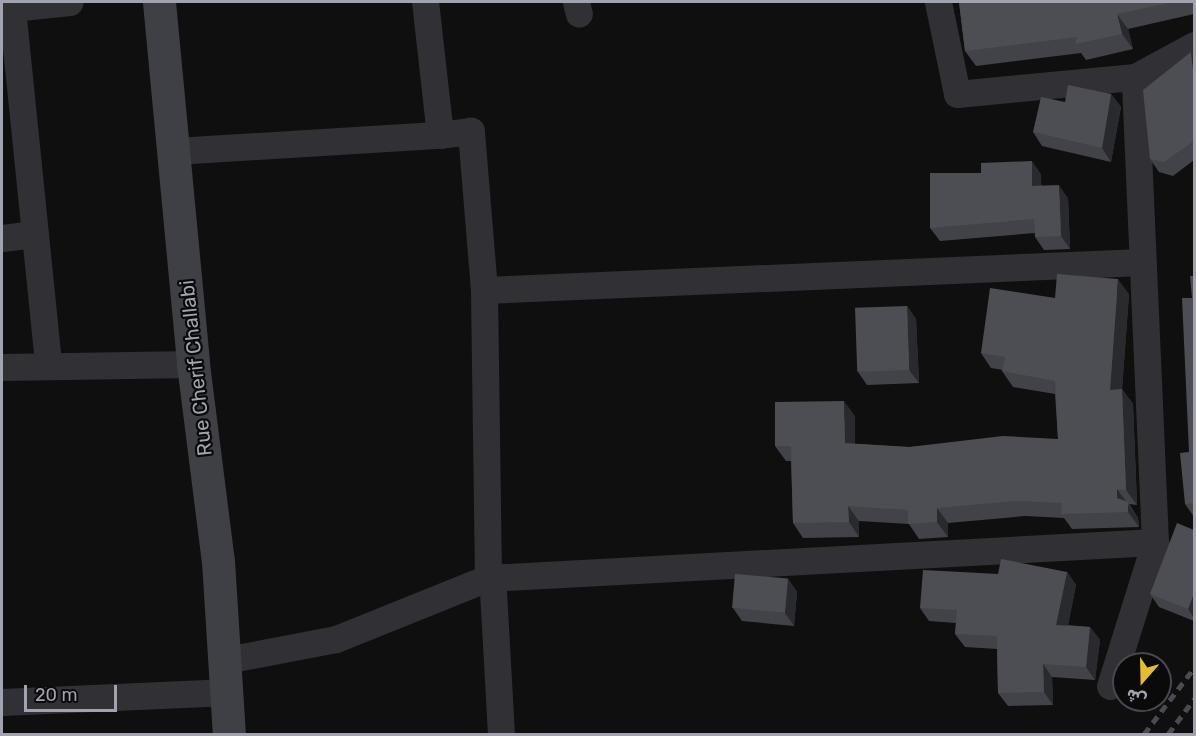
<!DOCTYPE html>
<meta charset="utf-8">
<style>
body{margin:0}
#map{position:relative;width:1196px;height:736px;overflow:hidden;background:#0f0f10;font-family:Rubik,"Noto Sans Arabic",sans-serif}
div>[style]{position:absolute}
.street>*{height:27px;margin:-13.5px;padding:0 13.5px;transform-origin:13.5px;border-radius:13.5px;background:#313135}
.secondary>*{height:33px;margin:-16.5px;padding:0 16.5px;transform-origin:16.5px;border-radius:16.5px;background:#3f4045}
.rail>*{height:4.5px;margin-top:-2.25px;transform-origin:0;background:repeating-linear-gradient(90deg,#4a4b50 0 8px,transparent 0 14px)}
.wall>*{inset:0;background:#424348}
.shaded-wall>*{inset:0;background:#292a2d}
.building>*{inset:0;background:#4c4e53;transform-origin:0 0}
span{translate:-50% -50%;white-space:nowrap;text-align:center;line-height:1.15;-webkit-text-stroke:4.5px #0a0a0b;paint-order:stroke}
.street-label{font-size:20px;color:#a1a4b0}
.frame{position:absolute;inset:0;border:3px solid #a1a4b0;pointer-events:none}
.north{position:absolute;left:1112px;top:652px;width:60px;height:60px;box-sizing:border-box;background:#0a0a0b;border:2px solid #46484d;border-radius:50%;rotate:200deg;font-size:16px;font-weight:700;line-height:24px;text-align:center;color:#a1a4b0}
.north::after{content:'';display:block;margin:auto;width:21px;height:27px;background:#e4bb33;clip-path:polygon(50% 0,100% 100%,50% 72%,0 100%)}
.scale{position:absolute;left:24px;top:685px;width:93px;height:27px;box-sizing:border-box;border:3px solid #a1a4b0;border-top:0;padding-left:8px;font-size:18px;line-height:21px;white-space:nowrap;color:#a1a4b0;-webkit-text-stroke:4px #0a0a0b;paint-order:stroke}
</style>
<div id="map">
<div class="street">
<i style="left:576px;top:2px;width:12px;rotate:76deg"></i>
<i style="left:938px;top:2px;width:94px;rotate:78.3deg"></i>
<i style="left:957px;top:94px;width:179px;rotate:-5.5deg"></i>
<i style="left:12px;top:8px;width:359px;rotate:84.2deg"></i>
<i style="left:2px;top:9px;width:68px;rotate:-5.9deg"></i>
<i style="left:175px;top:151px;width:265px;rotate:-3.5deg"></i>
<i style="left:440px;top:135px;width:134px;rotate:-96.4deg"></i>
<i style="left:2px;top:238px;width:33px;rotate:-7deg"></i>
<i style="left:484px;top:290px;width:658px;rotate:-2.44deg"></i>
<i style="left:2px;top:367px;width:191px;rotate:-0.9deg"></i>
<i style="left:226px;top:660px;width:112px;rotate:-10.8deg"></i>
<i style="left:336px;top:639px;width:164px;rotate:-21.9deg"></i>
<i style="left:488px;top:578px;width:288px;rotate:-90.8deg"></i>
<i style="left:484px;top:290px;width:160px;rotate:-94.7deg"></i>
<i style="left:471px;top:131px;width:31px;rotate:173deg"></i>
<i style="left:1110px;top:686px;width:151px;rotate:-72.6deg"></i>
<i style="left:1155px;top:542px;width:465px;rotate:-92.5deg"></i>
<i style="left:1135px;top:77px;width:67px;rotate:-28.5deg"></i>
<i style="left:2px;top:702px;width:227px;rotate:-2.5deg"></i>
<i style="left:501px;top:734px;width:142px;rotate:-93.2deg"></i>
<i style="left:493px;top:592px;width:15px;rotate:-110deg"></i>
<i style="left:488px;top:578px;width:668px;rotate:-3.09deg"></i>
</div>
<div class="secondary">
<i style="left:159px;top:2px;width:364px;rotate:84.6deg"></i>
<i style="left:193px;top:364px;width:199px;rotate:82.8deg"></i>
<i style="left:218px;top:561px;width:173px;rotate:86.4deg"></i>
</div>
<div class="rail">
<i style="left:1144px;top:734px;width:83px;rotate:-52.9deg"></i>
<i style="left:1168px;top:734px;width:44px;rotate:-53.4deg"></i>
</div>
<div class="wall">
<i style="clip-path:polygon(959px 2px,1194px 2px,1194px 14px,1128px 29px,1133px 49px,1086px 60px,1081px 53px,976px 66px,965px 51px)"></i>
<i style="clip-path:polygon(1194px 56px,1194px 160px,1173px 176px,1159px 172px,1150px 159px)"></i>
<i style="clip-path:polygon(1111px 94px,1121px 107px,1111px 162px,1042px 146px,1033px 132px,1065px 102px)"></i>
<i style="clip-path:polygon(1041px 174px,1041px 185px,1068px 198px,1070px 249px,1044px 250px,1035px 237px,1035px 233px,940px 241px,930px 228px)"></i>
<i style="clip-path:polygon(1194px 276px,1194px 517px,1185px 504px,1189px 452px,1192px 298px)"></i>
<i style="clip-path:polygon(1129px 294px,1122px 389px,1133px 404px,1137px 505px,1129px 504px,1138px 518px,1139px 527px,1072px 529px,1064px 518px,1025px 516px,948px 523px,948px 537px,919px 539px,909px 524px,859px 521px,859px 537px,803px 538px,793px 523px,791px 461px,786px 461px,775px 446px,855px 416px,855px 444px,909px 447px,1058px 439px,1055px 394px,1013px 387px,1002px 371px,1003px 370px,991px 368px,981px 353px,1055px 298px)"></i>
<i style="clip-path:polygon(907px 306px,916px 319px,919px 383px,867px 385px,858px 372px)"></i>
<i style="clip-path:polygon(1194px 530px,1194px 621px,1159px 607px,1150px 594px)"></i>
<i style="clip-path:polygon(1067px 572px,1076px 585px,1068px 625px,1090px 627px,1100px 640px,1095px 680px,1052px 677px,1053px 705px,1008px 706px,998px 693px,997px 649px,965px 647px,955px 634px,956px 623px,929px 621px,920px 608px,998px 574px)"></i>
<i style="clip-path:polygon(788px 579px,797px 592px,794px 626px,742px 621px,733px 608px)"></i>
</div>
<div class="shaded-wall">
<i style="clip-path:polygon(1117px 14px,1128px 29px,1133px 49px,1122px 34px)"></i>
<i style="clip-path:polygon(1191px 52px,1194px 56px,1194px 82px)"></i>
<i style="clip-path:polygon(1111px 94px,1121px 107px,1111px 162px,1102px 148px)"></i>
<i style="clip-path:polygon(1032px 161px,1041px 174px,1042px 199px,1032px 186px)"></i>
<i style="clip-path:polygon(1059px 185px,1068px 198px,1070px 249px,1061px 236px)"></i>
<i style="clip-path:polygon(1118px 279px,1129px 294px,1121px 405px,1110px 390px)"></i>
<i style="clip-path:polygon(907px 306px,916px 319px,919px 383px,909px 370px)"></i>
<i style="clip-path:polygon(1122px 389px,1133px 404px,1137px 505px,1126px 490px)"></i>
<i style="clip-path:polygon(844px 401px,855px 416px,855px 458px,845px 443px)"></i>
<i style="clip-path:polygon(1117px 489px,1138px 518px,1139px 527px,1128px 512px,1128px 504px,1127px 513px,1117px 498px)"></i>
<i style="clip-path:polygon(848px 506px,859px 521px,859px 537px,849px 522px)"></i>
<i style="clip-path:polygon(937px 508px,948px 523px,948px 537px,937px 522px)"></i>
<i style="clip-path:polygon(1067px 572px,1076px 585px,1065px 638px,1056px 625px)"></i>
<i style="clip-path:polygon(788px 579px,797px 592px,794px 626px,785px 613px)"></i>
<i style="clip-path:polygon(1194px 593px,1194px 618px,1188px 609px)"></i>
<i style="clip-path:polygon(1090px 627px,1100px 640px,1095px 680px,1086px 667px)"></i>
<i style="clip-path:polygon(1043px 664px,1052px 677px,1053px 705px,1044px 692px)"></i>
</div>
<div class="building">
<i style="clip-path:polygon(959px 2px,1173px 2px,1117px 14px,1122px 34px,1075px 44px,1077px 37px,965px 51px)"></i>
<i style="clip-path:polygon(1191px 52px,1194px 82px,1194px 141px,1164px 162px,1150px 159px,1143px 90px)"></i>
<i style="clip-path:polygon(1068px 85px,1111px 94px,1102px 148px,1033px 132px,1041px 97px,1065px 102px)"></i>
<i style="clip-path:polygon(1032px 161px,1032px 186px,1059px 185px,1061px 236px,1035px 237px,1034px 219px,930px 228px,930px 173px,981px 173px,981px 163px)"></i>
<i style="clip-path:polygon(1057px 274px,1118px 279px,1110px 390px,1122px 389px,1126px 490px,1117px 489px,1117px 498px,1128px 502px,1128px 512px,1061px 514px,1062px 503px,1015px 501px,937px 508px,937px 522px,908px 524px,908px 510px,848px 506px,849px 522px,793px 523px,791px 446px,775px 446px,775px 402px,844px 401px,845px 443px,909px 447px,1003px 436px,1058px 439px,1055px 381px,1002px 371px,1005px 357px,981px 353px,990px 288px,1055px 298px)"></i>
<i style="clip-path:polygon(1190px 276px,1194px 276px,1194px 503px,1185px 504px,1180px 453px,1189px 452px,1182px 298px,1192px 298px)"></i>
<i style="left:907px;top:306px;width:64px;height:52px;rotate:88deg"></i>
<i style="clip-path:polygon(1177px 523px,1194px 530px,1194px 593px,1188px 609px,1150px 594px)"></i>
<i style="clip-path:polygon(1001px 559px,1067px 572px,1056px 625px,1090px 627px,1086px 667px,1043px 664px,1044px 692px,998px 693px,997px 636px,955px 634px,957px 610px,920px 608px,923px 570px,998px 574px)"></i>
<i style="left:735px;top:574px;width:53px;height:34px;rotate:5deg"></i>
</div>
<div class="street-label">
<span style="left:196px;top:368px;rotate:-96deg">Rue Cherif Challabi</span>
</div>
<div class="frame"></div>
<div class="north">ش</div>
<div class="scale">20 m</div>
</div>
